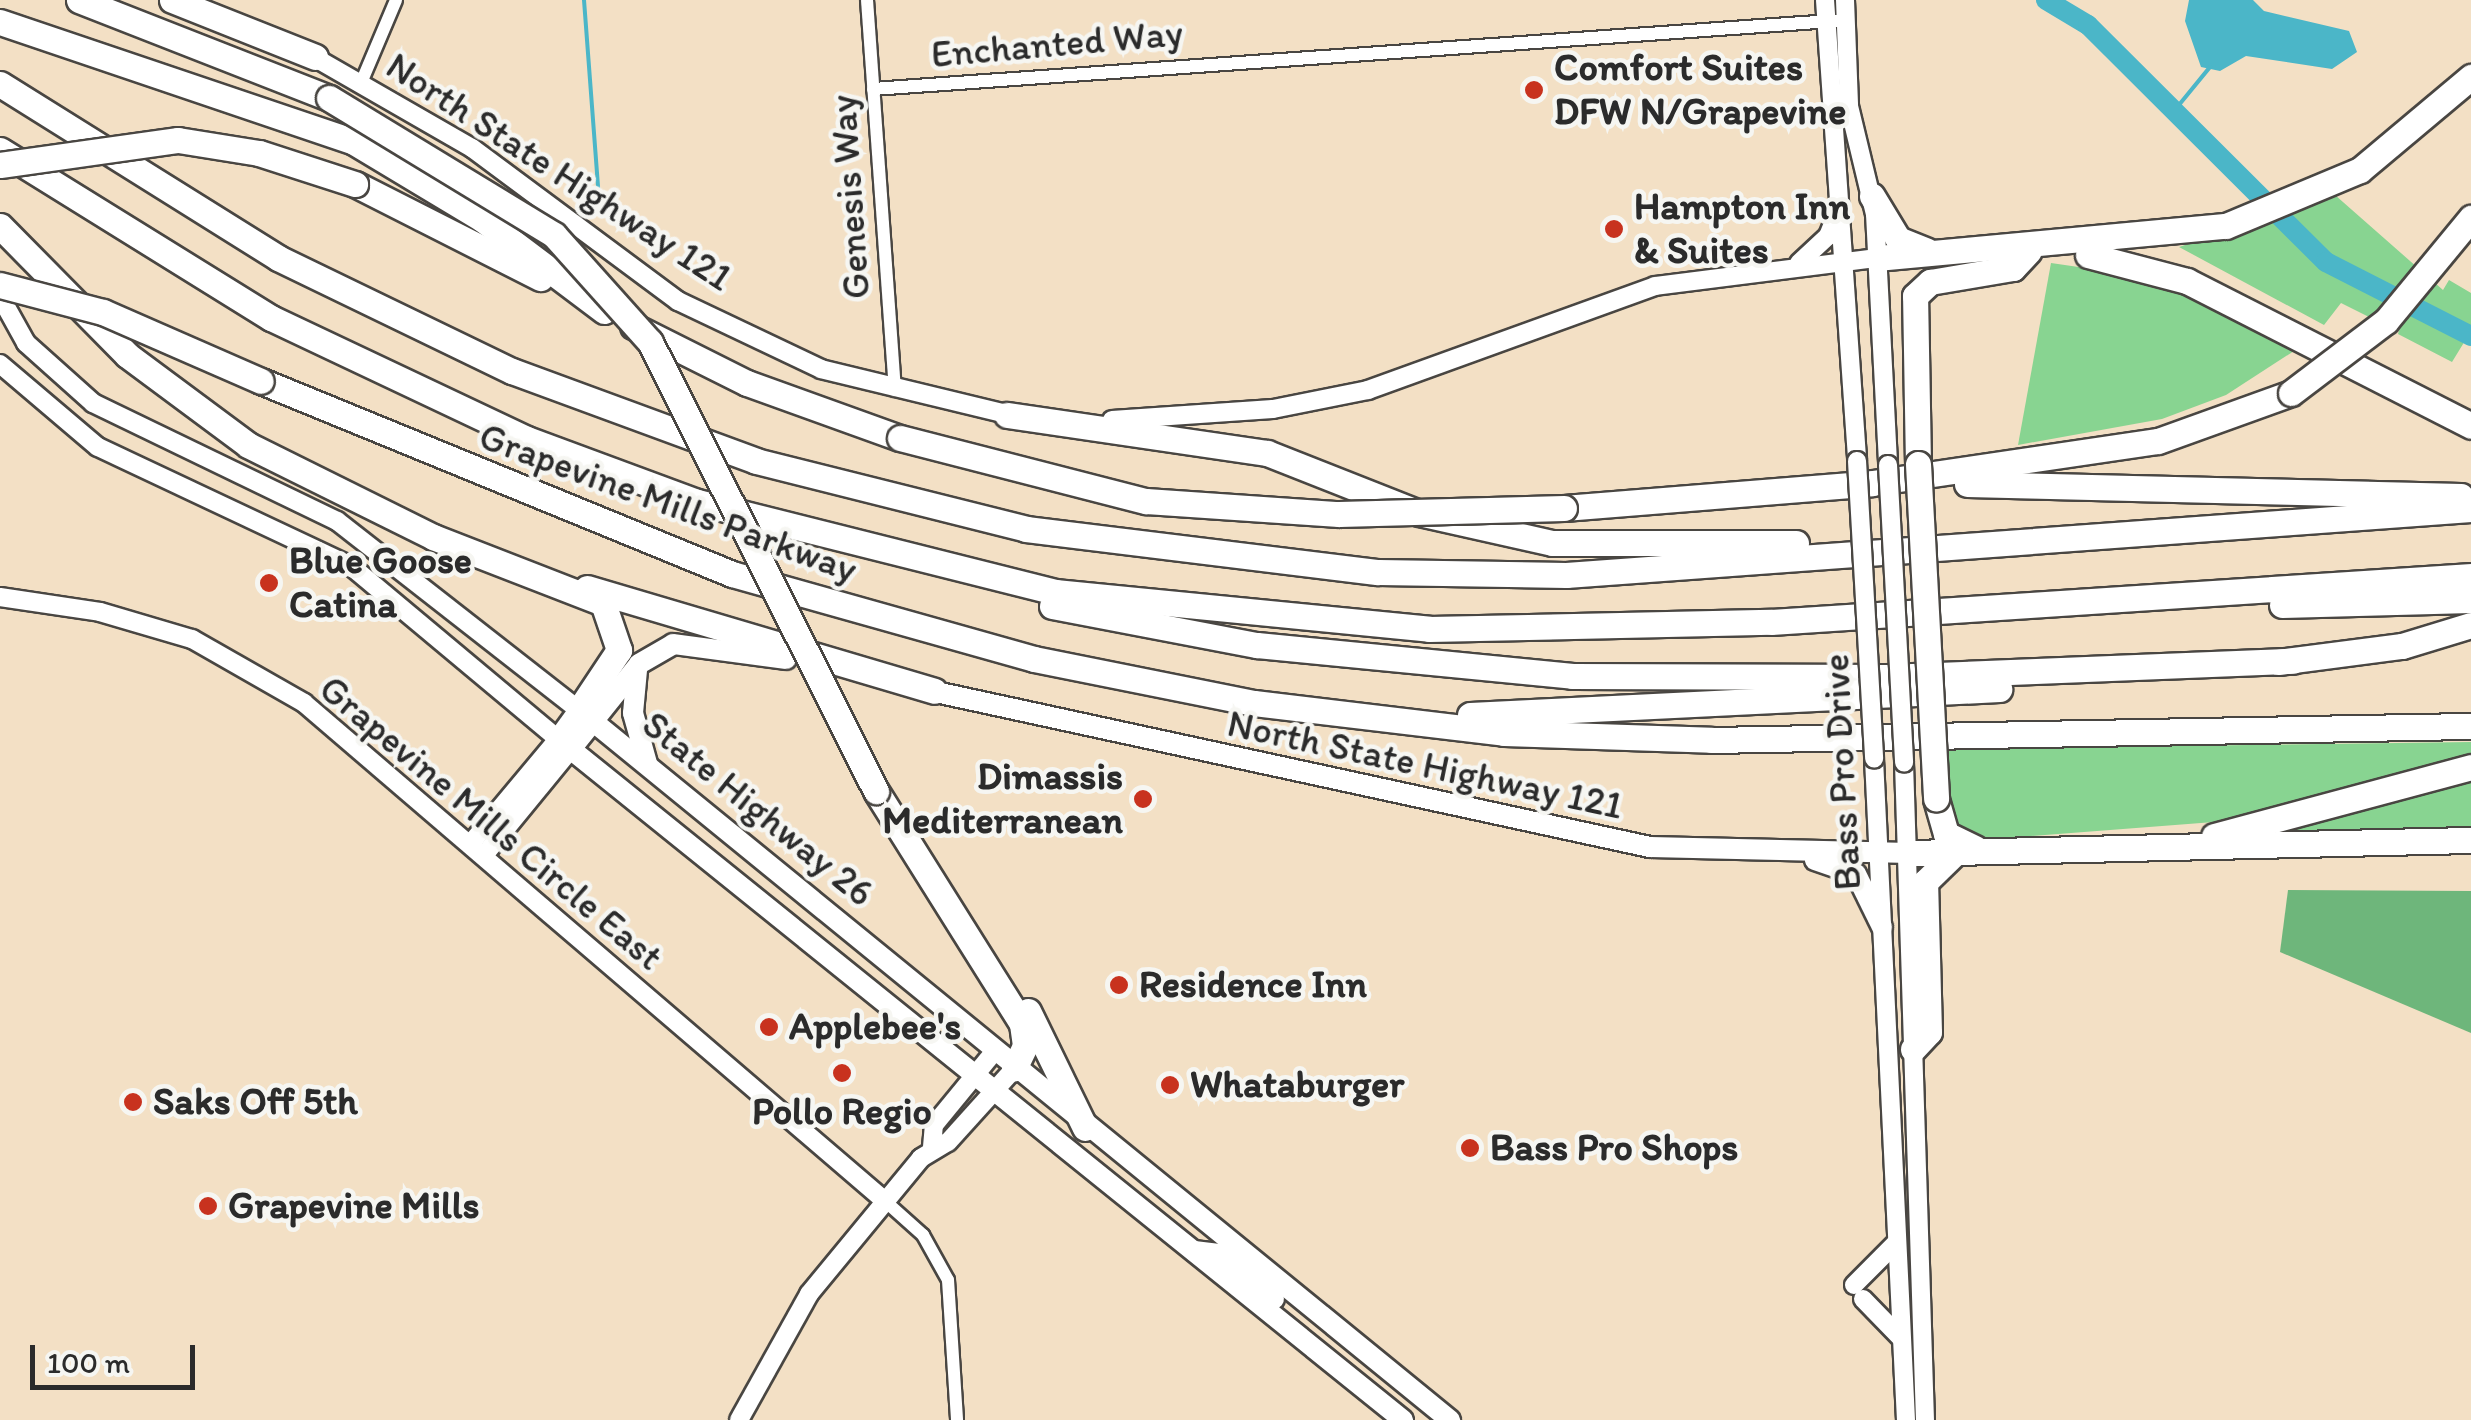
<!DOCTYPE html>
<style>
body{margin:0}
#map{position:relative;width:2471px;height:1420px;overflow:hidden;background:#f3e0c5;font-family:Itim,sans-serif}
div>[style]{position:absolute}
.green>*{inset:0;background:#88d491}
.forest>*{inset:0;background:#6eb67b}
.water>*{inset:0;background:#4bb6c8}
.stream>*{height:4px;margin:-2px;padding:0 2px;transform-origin:2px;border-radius:2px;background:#4bb6c8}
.river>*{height:20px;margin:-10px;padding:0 10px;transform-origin:10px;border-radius:10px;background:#4bb6c8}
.roads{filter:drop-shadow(2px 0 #494642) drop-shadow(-2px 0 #494642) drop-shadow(0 2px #494642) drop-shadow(0 -2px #494642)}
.minor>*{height:12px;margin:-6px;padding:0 6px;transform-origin:6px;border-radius:6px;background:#fff}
.tertiary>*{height:18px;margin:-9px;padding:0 9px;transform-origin:9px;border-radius:9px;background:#fff}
.secondary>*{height:18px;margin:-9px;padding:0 9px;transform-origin:9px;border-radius:9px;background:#fff}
.primary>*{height:20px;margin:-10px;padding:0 10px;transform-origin:10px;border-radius:10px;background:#fff}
.motorway>*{height:25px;margin:-12.5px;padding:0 12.5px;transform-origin:12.5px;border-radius:12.5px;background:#fff}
.bridges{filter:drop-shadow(2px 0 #494642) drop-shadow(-2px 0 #494642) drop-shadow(0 2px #494642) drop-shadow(0 -2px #494642)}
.secondary-bridge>*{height:18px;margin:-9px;padding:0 9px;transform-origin:9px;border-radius:9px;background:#fff}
.motorway-bridge>*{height:25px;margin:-12.5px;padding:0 12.5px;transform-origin:12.5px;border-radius:12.5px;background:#fff}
.dots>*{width:28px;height:28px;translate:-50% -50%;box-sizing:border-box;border:5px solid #f6f6f2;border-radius:50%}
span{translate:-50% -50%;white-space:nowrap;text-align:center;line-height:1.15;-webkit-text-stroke:9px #f6f6f2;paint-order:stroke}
.street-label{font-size:38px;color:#2b2b2b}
.poi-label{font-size:38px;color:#2b2b2b;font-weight:700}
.left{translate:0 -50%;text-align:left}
.right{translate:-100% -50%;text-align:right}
.scale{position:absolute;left:30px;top:1345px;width:165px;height:45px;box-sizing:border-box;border:5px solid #2b2b2b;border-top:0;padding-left:12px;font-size:30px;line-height:35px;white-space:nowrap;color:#2b2b2b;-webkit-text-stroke:8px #f6f6f2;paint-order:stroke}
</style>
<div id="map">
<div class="green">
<i style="clip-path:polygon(2335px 195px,2443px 290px,2449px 280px,2471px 293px,2471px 331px,2452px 362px,2398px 334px,2401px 323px,2381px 310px,2373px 319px,2341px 303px,2324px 325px,2179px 247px)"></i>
<i style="clip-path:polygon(2051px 263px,2168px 280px,2297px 349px,2226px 395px,2162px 419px,2018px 445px)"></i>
<i style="clip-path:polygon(2471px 742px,2471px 758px,2227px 821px,1979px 840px,1946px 816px,1942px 749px)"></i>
<i style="clip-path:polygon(2471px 775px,2471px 826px,2263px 835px)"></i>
</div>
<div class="forest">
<i style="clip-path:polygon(2288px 890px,2471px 891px,2471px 1033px,2280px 952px)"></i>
</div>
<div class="water">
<i style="clip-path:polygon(2189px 0,2253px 0,2264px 11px,2349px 31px,2357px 52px,2332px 69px,2246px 56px,2220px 71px,2201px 67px,2185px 21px)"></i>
</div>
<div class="stream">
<i style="left:584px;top:0;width:201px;rotate:85.7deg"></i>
<i style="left:2174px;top:111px;width:57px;rotate:-50.7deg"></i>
</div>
<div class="river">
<i style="left:2046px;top:0;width:49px;rotate:30.8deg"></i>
<i style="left:2088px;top:25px;width:336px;rotate:44.9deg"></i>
<i style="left:2326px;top:262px;width:163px;rotate:27deg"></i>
</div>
<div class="roads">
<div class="minor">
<i style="left:867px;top:0;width:391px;rotate:85.9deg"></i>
<i style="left:361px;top:83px;width:90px;rotate:-67.1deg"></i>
<i style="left:873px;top:89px;width:974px;rotate:-4.06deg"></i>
<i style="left:885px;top:1201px;width:51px;rotate:41.8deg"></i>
<i style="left:923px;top:1235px;width:51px;rotate:60.9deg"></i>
<i style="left:948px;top:1280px;width:140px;rotate:86.3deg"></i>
</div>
<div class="tertiary">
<i style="left:0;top:597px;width:101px;rotate:8.5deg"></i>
<i style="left:100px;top:612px;width:96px;rotate:16.4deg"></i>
<i style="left:192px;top:639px;width:129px;rotate:29.7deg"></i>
<i style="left:304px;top:703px;width:765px;rotate:40.6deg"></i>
<i style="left:472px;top:842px;width:134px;rotate:-50.1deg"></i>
<i style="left:485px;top:854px;width:136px;rotate:-50.7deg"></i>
<i style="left:932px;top:1147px;width:22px;rotate:-85deg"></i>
<i style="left:934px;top:1125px;width:94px;rotate:-50.6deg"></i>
<i style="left:739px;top:1420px;width:144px;rotate:-60.9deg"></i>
<i style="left:809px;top:1294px;width:176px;rotate:-50.5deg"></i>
<i style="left:921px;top:1158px;width:31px;rotate:-31deg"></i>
<i style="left:948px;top:1142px;width:98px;rotate:-47.9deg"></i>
</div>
<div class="secondary">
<i style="left:1825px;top:0;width:462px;rotate:86deg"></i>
<i style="left:1845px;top:0;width:106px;rotate:87.8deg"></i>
<i style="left:1849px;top:106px;width:111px;rotate:76.5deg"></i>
<i style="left:1875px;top:214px;width:251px;rotate:87deg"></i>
<i style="left:305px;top:52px;width:193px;rotate:29.9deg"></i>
<i style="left:472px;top:148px;width:257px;rotate:36.6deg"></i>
<i style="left:678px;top:301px;width:158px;rotate:25.4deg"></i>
<i style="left:821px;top:369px;width:201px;rotate:13.6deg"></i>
<i style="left:1799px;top:263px;width:40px;rotate:-43deg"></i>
<i style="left:1828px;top:236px;width:29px;rotate:-68deg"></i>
<i style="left:0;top:296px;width:54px;rotate:61deg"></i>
<i style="left:26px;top:343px;width:90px;rotate:41.8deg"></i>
<i style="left:93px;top:403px;width:271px;rotate:25.8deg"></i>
<i style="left:337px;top:521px;width:307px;rotate:38deg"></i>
<i style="left:0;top:364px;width:128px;rotate:40.3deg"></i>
<i style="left:98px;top:447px;width:280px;rotate:25.2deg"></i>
<i style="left:351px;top:566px;width:270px;rotate:39.9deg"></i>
<i style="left:1112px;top:420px;width:161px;rotate:-3.9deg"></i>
<i style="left:1273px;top:409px;width:97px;rotate:-11.3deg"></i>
<i style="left:1368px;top:390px;width:305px;rotate:-19.9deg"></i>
<i style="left:1655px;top:286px;width:225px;rotate:-7.2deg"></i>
<i style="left:1874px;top:759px;width:662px;rotate:87.23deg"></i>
<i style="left:1904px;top:763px;width:657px;rotate:88.17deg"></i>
<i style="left:1854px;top:1285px;width:58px;rotate:-45deg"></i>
<i style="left:1863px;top:1299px;width:53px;rotate:45.8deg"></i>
</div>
<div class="primary">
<i style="left:637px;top:670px;width:43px;rotate:95.3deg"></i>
<i style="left:633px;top:713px;width:52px;rotate:74.4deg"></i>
<i style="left:922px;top:689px;width:745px;rotate:12.25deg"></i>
<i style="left:1650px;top:847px;width:260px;rotate:1.3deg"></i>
<i style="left:571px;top:749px;width:109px;rotate:-51.3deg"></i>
<i style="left:639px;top:664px;width:39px;rotate:-30deg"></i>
<i style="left:673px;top:644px;width:114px;rotate:7.6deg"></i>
<i style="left:1815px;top:860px;width:43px;rotate:18.9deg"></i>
<i style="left:1856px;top:874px;width:59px;rotate:63.9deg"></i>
<i style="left:1194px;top:1251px;width:25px;rotate:7deg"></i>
<i style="left:1219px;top:1254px;width:71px;rotate:39.3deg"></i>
<i style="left:1403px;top:1420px;width:1085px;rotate:-141.13deg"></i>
<i style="left:558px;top:739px;width:36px;rotate:-54deg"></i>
<i style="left:579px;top:710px;width:1124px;rotate:39.19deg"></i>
</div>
<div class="motorway">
<i style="left:79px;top:0;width:269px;rotate:21.4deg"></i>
<i style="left:172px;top:0;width:154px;rotate:21.7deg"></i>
<i style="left:0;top:22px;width:374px;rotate:18.7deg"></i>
<i style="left:354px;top:142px;width:149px;rotate:31deg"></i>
<i style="left:482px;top:219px;width:153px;rotate:37deg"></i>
<i style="left:0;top:84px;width:328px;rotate:32deg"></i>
<i style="left:278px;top:258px;width:260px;rotate:25.8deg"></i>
<i style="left:512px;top:371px;width:260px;rotate:20.2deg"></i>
<i style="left:756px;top:461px;width:278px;rotate:14.1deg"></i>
<i style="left:1026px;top:529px;width:355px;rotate:7deg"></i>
<i style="left:1378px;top:572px;width:188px;rotate:0.9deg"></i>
<i style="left:1566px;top:575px;width:907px;rotate:-4.17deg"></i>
<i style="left:0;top:150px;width:319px;rotate:31.8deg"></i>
<i style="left:271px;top:318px;width:283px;rotate:25.3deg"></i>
<i style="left:527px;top:439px;width:181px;rotate:20.3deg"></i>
<i style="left:697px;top:502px;width:369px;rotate:14.1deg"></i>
<i style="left:1055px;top:592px;width:376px;rotate:5.6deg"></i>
<i style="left:1429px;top:629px;width:342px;rotate:-1.2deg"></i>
<i style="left:1771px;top:622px;width:702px;rotate:-3.76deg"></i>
<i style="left:355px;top:184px;width:208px;rotate:26.9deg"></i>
<i style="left:1872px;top:196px;width:50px;rotate:58.8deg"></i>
<i style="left:1898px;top:239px;width:31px;rotate:22deg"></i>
<i style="left:0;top:226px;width:181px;rotate:45.4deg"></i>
<i style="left:127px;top:355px;width:151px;rotate:36.6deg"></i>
<i style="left:248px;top:445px;width:207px;rotate:26.4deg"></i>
<i style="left:433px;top:537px;width:182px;rotate:21.2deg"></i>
<i style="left:603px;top:603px;width:50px;rotate:71.2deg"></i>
<i style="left:619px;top:650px;width:72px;rotate:123.7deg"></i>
<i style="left:2088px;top:255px;width:102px;rotate:14.7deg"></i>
<i style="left:2187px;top:281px;width:319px;rotate:27deg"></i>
<i style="left:1878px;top:258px;width:349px;rotate:-5.3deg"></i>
<i style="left:2226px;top:226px;width:145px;rotate:-22.7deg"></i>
<i style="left:2360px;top:170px;width:145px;rotate:-40deg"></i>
<i style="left:633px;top:326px;width:127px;rotate:26.6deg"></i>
<i style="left:747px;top:383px;width:163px;rotate:19.8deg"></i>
<i style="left:261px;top:381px;width:509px;rotate:22.28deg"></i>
<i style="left:732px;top:574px;width:314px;rotate:15.7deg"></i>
<i style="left:1034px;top:659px;width:224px;rotate:11.3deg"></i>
<i style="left:1254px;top:703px;width:252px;rotate:6.8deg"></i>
<i style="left:1504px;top:733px;width:207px;rotate:1.9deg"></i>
<i style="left:1711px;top:740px;width:760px;rotate:-1.06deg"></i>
<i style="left:1007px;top:415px;width:263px;rotate:8.3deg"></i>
<i style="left:1267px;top:453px;width:163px;rotate:21.5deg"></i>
<i style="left:1419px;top:513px;width:136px;rotate:12.7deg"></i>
<i style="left:1552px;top:543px;width:244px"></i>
<i style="left:1918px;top:464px;width:168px;rotate:-91deg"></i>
<i style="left:1915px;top:296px;width:21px;rotate:-43deg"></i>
<i style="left:1930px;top:282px;width:84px;rotate:-9.6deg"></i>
<i style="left:2013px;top:268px;width:23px;rotate:-47deg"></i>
<i style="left:1967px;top:484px;width:494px;rotate:1.4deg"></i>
<i style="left:1564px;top:508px;width:309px;rotate:-4.6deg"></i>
<i style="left:1872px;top:483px;width:289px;rotate:-8.4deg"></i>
<i style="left:2158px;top:441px;width:141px;rotate:-19.8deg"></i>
<i style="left:587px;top:588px;width:362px;rotate:16.5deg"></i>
<i style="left:2282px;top:605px;width:189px;rotate:-1.5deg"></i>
<i style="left:1052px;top:606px;width:209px;rotate:10.8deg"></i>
<i style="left:1257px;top:645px;width:317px;rotate:5.6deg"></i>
<i style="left:1572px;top:676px;width:315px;rotate:0.2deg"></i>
<i style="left:1887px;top:677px;width:406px;rotate:-2.3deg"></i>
<i style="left:2278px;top:662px;width:125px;rotate:-7.4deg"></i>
<i style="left:2402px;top:646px;width:72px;rotate:-16.9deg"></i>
<i style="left:1470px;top:715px;width:530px;rotate:-2.81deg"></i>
<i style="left:876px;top:791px;width:275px;rotate:57.9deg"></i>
<i style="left:1022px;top:1024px;width:22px;rotate:82deg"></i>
<i style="left:1025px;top:1046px;width:25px;rotate:116deg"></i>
<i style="left:1936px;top:799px;width:36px;rotate:74deg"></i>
<i style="left:1946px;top:834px;width:32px;rotate:26deg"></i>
<i style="left:2214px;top:836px;width:266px;rotate:-15deg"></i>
<i style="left:1910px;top:853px;width:561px;rotate:-1.33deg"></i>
<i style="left:1028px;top:1011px;width:130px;rotate:64deg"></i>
<i style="left:1913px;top:1049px;width:23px;rotate:-47deg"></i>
<i style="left:1929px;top:1032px;width:150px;rotate:-91.5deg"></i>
<i style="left:1925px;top:882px;width:43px;rotate:-44.1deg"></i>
</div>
</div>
<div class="bridges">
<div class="secondary-bridge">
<i style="left:1857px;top:461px;width:298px;rotate:86.7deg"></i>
<i style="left:1888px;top:465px;width:298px;rotate:86.9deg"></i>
</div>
<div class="motorway-bridge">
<i style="left:329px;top:98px;width:263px;rotate:31.3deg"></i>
<i style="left:554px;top:235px;width:144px;rotate:48.1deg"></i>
<i style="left:650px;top:342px;width:503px;rotate:63.28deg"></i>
<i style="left:0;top:165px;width:180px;rotate:-8deg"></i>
<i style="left:178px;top:140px;width:82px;rotate:9.1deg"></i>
<i style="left:259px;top:153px;width:101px;rotate:17.9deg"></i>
<i style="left:0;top:285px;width:106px;rotate:14.7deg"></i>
<i style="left:103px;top:312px;width:172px;rotate:23.6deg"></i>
<i style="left:2291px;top:393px;width:119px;rotate:-37.2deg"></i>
<i style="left:2386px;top:321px;width:134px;rotate:-50.5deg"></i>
<i style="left:900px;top:438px;width:254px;rotate:14.4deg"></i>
<i style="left:1146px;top:501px;width:193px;rotate:3.9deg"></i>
<i style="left:1339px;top:514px;width:225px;rotate:-1.5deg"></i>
<i style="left:1918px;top:464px;width:335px;rotate:86.9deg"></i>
</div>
</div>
<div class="dots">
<i style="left:1534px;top:90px;background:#c8321e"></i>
<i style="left:1614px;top:229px;background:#c8321e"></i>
<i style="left:269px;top:583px;background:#c8321e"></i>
<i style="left:1143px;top:799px;background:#c8321e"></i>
<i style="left:1119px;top:985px;background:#c8321e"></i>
<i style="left:769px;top:1027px;background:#c8321e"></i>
<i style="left:842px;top:1073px;background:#c8321e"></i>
<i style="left:1170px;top:1085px;background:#c8321e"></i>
<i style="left:133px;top:1102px;background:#c8321e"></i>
<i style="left:1470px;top:1148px;background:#c8321e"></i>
<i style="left:208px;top:1206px;background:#c8321e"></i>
</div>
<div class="street-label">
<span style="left:1057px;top:44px;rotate:-5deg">Enchanted Way</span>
<span style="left:559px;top:172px;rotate:33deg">North State Highway 121</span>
<span style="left:850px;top:197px;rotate:-94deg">Genesis Way</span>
<span style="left:668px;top:503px;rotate:20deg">Grapevine Mills Parkway</span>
<span style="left:1425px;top:765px;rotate:12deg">North State Highway 121</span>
<span style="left:1842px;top:772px;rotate:-93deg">Bass Pro Drive</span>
<span style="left:758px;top:809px;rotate:39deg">State Highway 26</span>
<span style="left:491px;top:823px;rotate:40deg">Grapevine Mills Circle East</span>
</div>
<div class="poi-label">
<span class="left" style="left:1554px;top:90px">Comfort Suites<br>DFW N/Grapevine</span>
<span class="left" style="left:1634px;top:229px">Hampton Inn<br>&amp; Suites</span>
<span class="left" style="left:289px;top:583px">Blue Goose<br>Catina</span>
<span class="right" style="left:1123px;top:799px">Dimassis<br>Mediterranean</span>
<span class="left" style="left:1139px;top:985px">Residence Inn</span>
<span class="left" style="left:789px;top:1027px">Applebee's</span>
<span class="left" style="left:1190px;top:1085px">Whataburger</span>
<span class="left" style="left:153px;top:1102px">Saks Off 5th</span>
<span style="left:842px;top:1112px">Pollo Regio</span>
<span class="left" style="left:1490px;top:1148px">Bass Pro Shops</span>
<span class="left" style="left:228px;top:1206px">Grapevine Mills</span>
</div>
<div class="scale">100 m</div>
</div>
